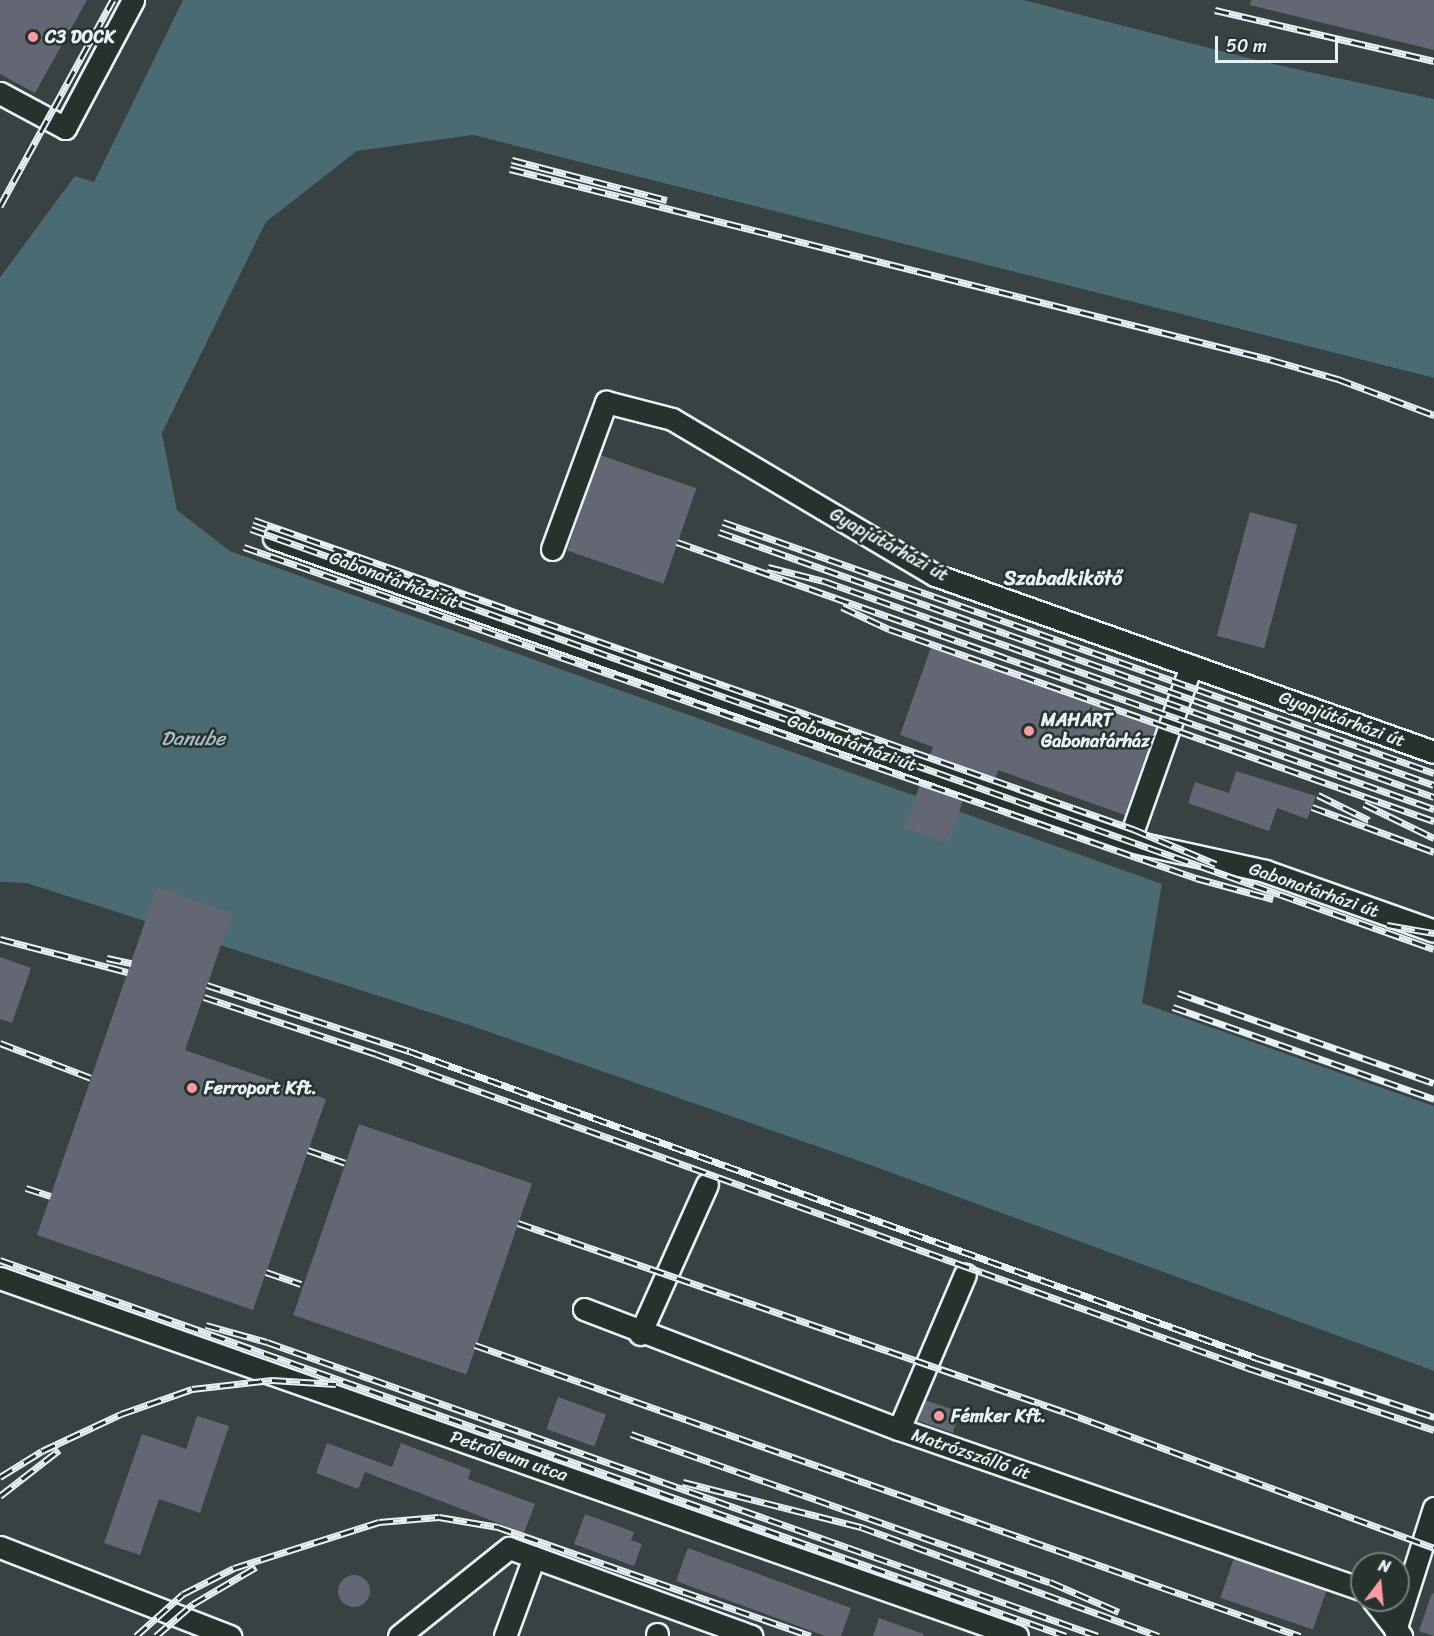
<!DOCTYPE html>
<meta charset="utf-8">
<style>
body{margin:0}
#map{position:relative;width:1434px;height:1636px;overflow:hidden;background:#26332d;font-family:Sriracha,sans-serif}
div>[style]{position:absolute}
.built>*{inset:0;background:#384242}
.water>*{inset:0;background:#4a6b71}
.building>*{inset:0;background:#636673;transform-origin:0 0}
.round{border-radius:50%}
.roads{filter:drop-shadow(2px 0 #e8f1f8) drop-shadow(-2px 0 #e8f1f8) drop-shadow(0 2px #e8f1f8) drop-shadow(0 -2px #e8f1f8)}
.minor>*{height:21px;margin:-10.5px;padding:0 10.5px;transform-origin:10.5px;border-radius:10.5px;background:#26332d}
.rail>*{height:7px;margin-top:-3.5px;transform-origin:0;background:repeating-linear-gradient(90deg,#26332d 0 14px,#e8f1f8 0 28px);box-sizing:border-box;border-block:2px solid #e8f1f8}
.dots>*{width:16px;height:16px;translate:-50% -50%;box-sizing:border-box;border:3px solid #26332d;border-radius:50%}
span{translate:-50% -50%;white-space:nowrap;text-align:center;line-height:1.15;-webkit-text-stroke:5px #26332d;paint-order:stroke}
.poi-label{font-size:18px;color:#e8f1f8;font-weight:700}
.left{translate:0 -50%;text-align:left}
.street-label{font-size:18px;color:#e8f1f8}
.neighbourhood-label{font-size:20px;color:#e8f1f8;font-weight:700}
.water-label{font-size:20px;color:#a9bbc2;font-style:italic}
.north{position:absolute;left:1350px;top:1552px;width:60px;height:60px;box-sizing:border-box;background:#26332d;border:2px solid #747f7e;border-radius:50%;rotate:16deg;font-size:16px;font-weight:700;line-height:24px;text-align:center;color:#e8f1f8}
.north::after{content:'';display:block;margin:auto;width:21px;height:27px;background:#ff9aa2;clip-path:polygon(50% 0,100% 100%,50% 72%,0 100%)}
.scale{position:absolute;left:1215px;top:36px;width:123px;height:27px;box-sizing:border-box;border:3px solid #e8f1f8;border-top:0;padding-left:8px;font-size:18px;line-height:21px;white-space:nowrap;color:#e8f1f8;-webkit-text-stroke:4px #26332d;paint-order:stroke}
</style>
<div id="map">
<div class="built">
<i style="clip-path:polygon(0 0,183px 0,94px 183px,75px 177px,0 276px)"></i>
<i style="clip-path:polygon(1024px 0,1434px 0,1434px 99px,1260px 61px)"></i>
<i style="clip-path:polygon(473px 135px,1434px 378px,1434px 1106px,1141px 1003px,1162px 884px,230px 551px,177px 510px,162px 433px,266px 222px,357px 151px)"></i>
<i style="clip-path:polygon(evenodd,0 882px,25px 883px,469px 1025px,862px 1162px,1434px 1371px,1434px 1636px,0 1636px,0 882px,1362px 1564px,1398px 1564px,1398px 1600px,1362px 1600px,1362px 1564px)"></i>
</div>
<div class="water">
<i style="clip-path:polygon(183px 0,1024px 0,1260px 61px,1434px 99px,1434px 378px,473px 135px,357px 151px,266px 222px,162px 433px,177px 510px,230px 551px,1162px 884px,1142px 1003px,1434px 1106px,1434px 1371px,862px 1162px,469px 1025px,26px 883px,0 882px,0 277px,75px 176px,94px 182px)"></i>
</div>
<div class="building">
<i style="clip-path:polygon(0 0,87px 0,35px 93px,0 74px)"></i>
<i style="clip-path:polygon(1251px 0,1434px 0,1434px 50px,1250px 5px)"></i>
<i style="left:600px;top:455px;width:102px;height:101px;rotate:19deg"></i>
<i style="left:1250px;top:512px;width:49px;height:128px;rotate:15deg"></i>
<i style="clip-path:polygon(931px 647px,1156px 726px,1125px 815px,998px 770px,995px 780px,929px 757px,933px 747px,900px 735px)"></i>
<i style="clip-path:polygon(1236px 771px,1316px 796px,1307px 819px,1277px 808px,1269px 831px,1188px 803px,1195px 782px,1229px 793px)"></i>
<i style="left:921px;top:781px;width:46px;height:50px;rotate:19deg"></i>
<i style="clip-path:polygon(157px 887px,232px 913px,185px 1050px,326px 1099px,253px 1310px,37px 1235px)"></i>
<i style="clip-path:polygon(0 957px,31px 968px,12px 1023px,0 1019px)"></i>
<i style="left:359px;top:1124px;width:183px;height:202px;rotate:19deg"></i>
<i style="left:558px;top:1397px;width:51px;height:34px;rotate:20deg"></i>
<i style="left:925px;top:1400px;width:37px;height:22px;rotate:19deg"></i>
<i style="clip-path:polygon(197px 1416px,229px 1426px,200px 1513px,159px 1499px,140px 1555px,104px 1543px,142px 1434px,186px 1449px)"></i>
<i style="clip-path:polygon(327px 1443px,392px 1467px,401px 1443px,471px 1470px,468px 1479px,535px 1504px,524px 1533px,365px 1472px,358px 1489px,316px 1473px)"></i>
<i style="clip-path:polygon(585px 1514px,634px 1532px,631px 1540px,642px 1544px,634px 1566px,574px 1544px)"></i>
<i style="clip-path:polygon(688px 1548px,851px 1608px,841px 1636px,825px 1636px,676px 1581px)"></i>
<i style="left:1234px;top:1558px;width:98px;height:42px;rotate:19deg"></i>
<i class="round" style="left:338px;top:1575px;width:32px;height:32px"></i>
<i style="clip-path:polygon(1432px 1593px,1434px 1594px,1434px 1636px,1419px 1631px)"></i>
<i style="clip-path:polygon(879px 1618px,924px 1634px,923px 1636px,873px 1636px)"></i>
</div>
<div class="roads">
<div class="minor">
<i style="left:0;top:93px;width:74px;rotate:28.3deg"></i>
<i style="left:65px;top:128px;width:145px;rotate:-62deg"></i>
<i style="left:274px;top:538px;width:907px;rotate:19.51deg"></i>
<i style="left:1129px;top:841px;width:139px;rotate:12.4deg"></i>
<i style="left:1265px;top:871px;width:179px;rotate:19.5deg"></i>
<i style="left:552px;top:549px;width:157px;rotate:-69.8deg"></i>
<i style="left:606px;top:402px;width:68px;rotate:14.4deg"></i>
<i style="left:672px;top:419px;width:306px;rotate:30.7deg"></i>
<i style="left:935px;top:575px;width:529px;rotate:19.53deg"></i>
<i style="left:1129px;top:841px;width:186px;rotate:-70.5deg"></i>
<i style="left:0;top:1278px;width:1078px;rotate:19.39deg"></i>
<i style="left:584px;top:1309px;width:337px;rotate:20.9deg"></i>
<i style="left:899px;top:1429px;width:490px;rotate:19.1deg"></i>
<i style="left:640px;top:1334px;width:164px;rotate:-65.9deg"></i>
<i style="left:899px;top:1429px;width:168px;rotate:-66.9deg"></i>
<i style="left:0;top:1547px;width:247px;rotate:21.2deg"></i>
<i style="left:1373px;top:1600px;width:46px;rotate:52.1deg"></i>
<i style="left:1395px;top:1630px;width:128px;rotate:-72.3deg"></i>
<i style="left:399px;top:1636px;width:141px;rotate:-38.7deg"></i>
<i style="left:509px;top:1548px;width:258px;rotate:20deg"></i>
<i style="left:505px;top:1636px;width:84px;rotate:-69.8deg"></i>
<i style="left:657px;top:1636px;width:2px;rotate:-90deg"></i>
</div>
</div>
<div class="rail">
<i style="left:1215px;top:10px;width:225px;rotate:13.1deg"></i>
<i style="left:512px;top:160px;width:160px;rotate:14.5deg"></i>
<i style="left:510px;top:169px;width:786px;rotate:14.07deg"></i>
<i style="left:1272px;top:360px;width:69px;rotate:16.1deg"></i>
<i style="left:1338px;top:379px;width:103px;rotate:20.6deg"></i>
<i style="left:0;top:206px;width:235px;rotate:-61.3deg"></i>
<i style="left:254px;top:520px;width:932px;rotate:19.37deg"></i>
<i style="left:1133px;top:829px;width:90px;rotate:22.9deg"></i>
<i style="left:723px;top:522px;width:754px;rotate:19.44deg"></i>
<i style="left:251px;top:529px;width:1255px;rotate:19.55deg"></i>
<i style="left:719px;top:532px;width:758px;rotate:19.49deg"></i>
<i style="left:677px;top:542px;width:803px;rotate:19.43deg"></i>
<i style="left:244px;top:547px;width:1008px;rotate:19.17deg"></i>
<i style="left:1196px;top:878px;width:80px;rotate:15.3deg"></i>
<i style="left:768px;top:567px;width:58px;rotate:14deg"></i>
<i style="left:824px;top:581px;width:647px;rotate:19.5deg"></i>
<i style="left:842px;top:607px;width:52px;rotate:25.1deg"></i>
<i style="left:889px;top:629px;width:578px;rotate:19.41deg"></i>
<i style="left:1318px;top:795px;width:57px;rotate:26.1deg"></i>
<i style="left:1364px;top:804px;width:78px;rotate:25.9deg"></i>
<i style="left:1312px;top:807px;width:130px;rotate:20.2deg"></i>
<i style="left:1387px;top:925px;width:48px;rotate:9.7deg"></i>
<i style="left:0;top:939px;width:132px;rotate:14.5deg"></i>
<i style="left:107px;top:958px;width:25px;rotate:12deg"></i>
<i style="left:207px;top:985px;width:213px;rotate:18.1deg"></i>
<i style="left:409px;top:1051px;width:902px;rotate:19.9deg"></i>
<i style="left:1257px;top:1358px;width:187px;rotate:18.4deg"></i>
<i style="left:1178px;top:993px;width:271px;rotate:19.4deg"></i>
<i style="left:204px;top:997px;width:181px;rotate:18.3deg"></i>
<i style="left:376px;top:1054px;width:927px;rotate:19.8deg"></i>
<i style="left:1248px;top:1368px;width:196px;rotate:18.4deg"></i>
<i style="left:1173px;top:1007px;width:277px;rotate:19.4deg"></i>
<i style="left:0;top:1043px;width:97px;rotate:21deg"></i>
<i style="left:308px;top:1150px;width:39px;rotate:19deg"></i>
<i style="left:26px;top:1188px;width:26px;rotate:18deg"></i>
<i style="left:518px;top:1223px;width:579px;rotate:19.06deg"></i>
<i style="left:1065px;top:1412px;width:393px;rotate:20.2deg"></i>
<i style="left:0;top:1260px;width:1130px;rotate:19.43deg"></i>
<i style="left:266px;top:1272px;width:37px;rotate:19deg"></i>
<i style="left:206px;top:1325px;width:63px;rotate:15.6deg"></i>
<i style="left:267px;top:1342px;width:881px;rotate:19.48deg"></i>
<i style="left:475px;top:1345px;width:875px;rotate:19.43deg"></i>
<i style="left:631px;top:1434px;width:444px;rotate:19.5deg"></i>
<i style="left:1050px;top:1582px;width:75px;rotate:23.5deg"></i>
<i style="left:0;top:1477px;width:49px;rotate:-31.8deg"></i>
<i style="left:42px;top:1451px;width:87px;rotate:-25.1deg"></i>
<i style="left:121px;top:1414px;width:75px;rotate:-19.4deg"></i>
<i style="left:192px;top:1389px;width:81px;rotate:-6.4deg"></i>
<i style="left:272px;top:1380px;width:64px;rotate:3.6deg"></i>
<i style="left:683px;top:1482px;width:184px;rotate:14.2deg"></i>
<i style="left:861px;top:1527px;width:317px;rotate:20.1deg"></i>
<i style="left:0;top:1496px;width:75px;rotate:-37.9deg"></i>
<i style="left:136px;top:1636px;width:63px;rotate:-41.8deg"></i>
<i style="left:183px;top:1594px;width:57px;rotate:-27deg"></i>
<i style="left:234px;top:1568px;width:152px;rotate:-17.6deg"></i>
<i style="left:379px;top:1522px;width:60px;rotate:-4.8deg"></i>
<i style="left:439px;top:1517px;width:60px;rotate:9.6deg"></i>
<i style="left:498px;top:1527px;width:331px;rotate:19.2deg"></i>
<i style="left:156px;top:1636px;width:49px;rotate:-40.9deg"></i>
<i style="left:193px;top:1604px;width:73px;rotate:-30.4deg"></i>
</div>
<div class="dots">
<i style="left:33px;top:37px;background:#ff9aa2"></i>
<i style="left:1029px;top:731px;background:#ff9aa2"></i>
<i style="left:192px;top:1088px;background:#ff9aa2"></i>
<i style="left:939px;top:1416px;background:#ff9aa2"></i>
</div>
<div class="poi-label">
<span class="left" style="left:45px;top:37px">C3 DOCK</span>
<span class="left" style="left:1041px;top:731px">MAHART<br>Gabonatárház</span>
<span class="left" style="left:204px;top:1088px">Ferroport Kft.</span>
<span class="left" style="left:951px;top:1416px">Fémker Kft.</span>
</div>
<div class="street-label">
<span style="left:889px;top:545px;rotate:29deg">Gyapjútárházi út</span>
<span style="left:394px;top:580px;rotate:20deg">Gabonatárházi út</span>
<span style="left:1342px;top:719px;rotate:20deg">Gyapjútárházi út</span>
<span style="left:852px;top:743px;rotate:20deg">Gabonatárházi út</span>
<span style="left:1314px;top:890px;rotate:19deg">Gabonatárházi út</span>
<span style="left:971px;top:1454px;rotate:19deg">Matrózszálló út</span>
<span style="left:509px;top:1456px;rotate:19deg">Petróleum utca</span>
</div>
<div class="neighbourhood-label">
<span style="left:1063px;top:578px">Szabadkikötő</span>
</div>
<div class="water-label">
<span style="left:193px;top:738px">Danube</span>
</div>
<div class="north">N</div>
<div class="scale">50 m</div>
</div>
